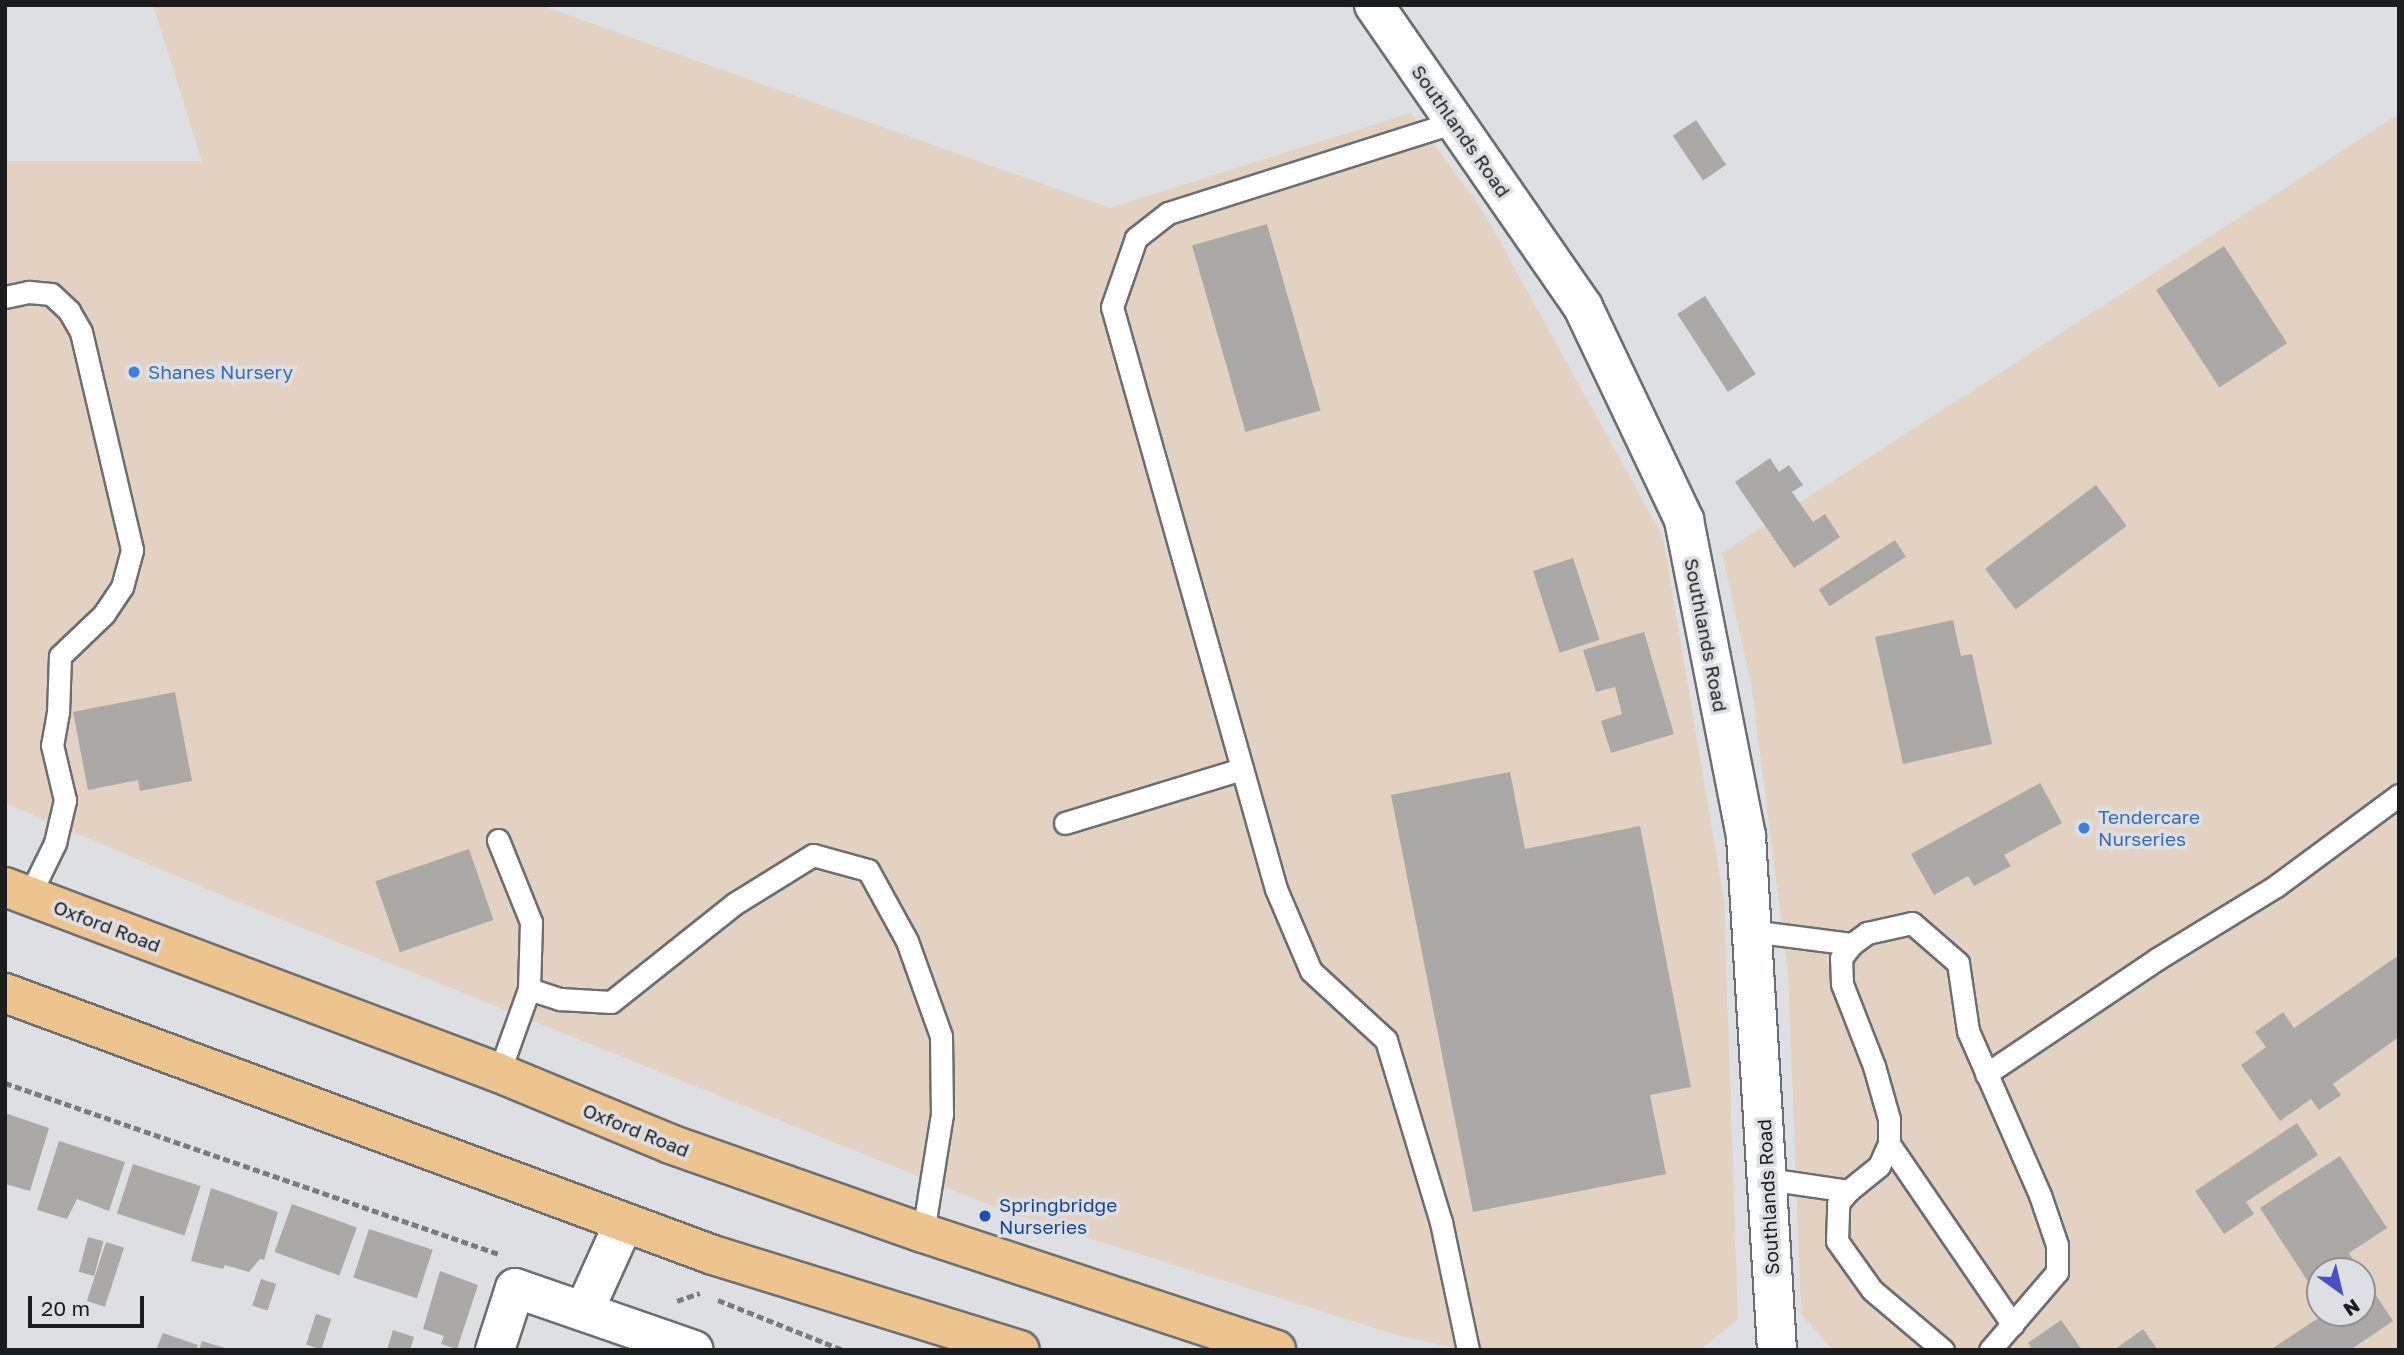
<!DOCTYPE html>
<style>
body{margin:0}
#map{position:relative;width:2404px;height:1355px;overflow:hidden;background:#dddfe2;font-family:"Golos Text",sans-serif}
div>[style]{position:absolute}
.commercial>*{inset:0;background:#e3d2c1}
.building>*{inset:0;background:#aba9a6;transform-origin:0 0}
.path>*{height:4.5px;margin-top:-2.25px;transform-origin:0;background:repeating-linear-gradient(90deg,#7a7b7d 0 7px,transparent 0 10.5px)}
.roads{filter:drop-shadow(2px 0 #6c6e70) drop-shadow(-2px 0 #6c6e70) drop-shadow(0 2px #6c6e70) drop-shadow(0 -2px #6c6e70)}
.service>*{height:21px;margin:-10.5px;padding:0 10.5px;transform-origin:10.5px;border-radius:10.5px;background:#fff}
.minor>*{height:38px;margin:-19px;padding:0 19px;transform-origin:19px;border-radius:19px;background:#fff}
.trunk>*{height:38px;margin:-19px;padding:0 19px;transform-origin:19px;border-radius:19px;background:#eec48e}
.dots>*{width:19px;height:19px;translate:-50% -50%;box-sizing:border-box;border:4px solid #dddfe2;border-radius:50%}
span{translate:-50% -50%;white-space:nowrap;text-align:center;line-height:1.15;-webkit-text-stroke:7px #dddfe2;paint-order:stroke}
.street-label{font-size:19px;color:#1b1c1d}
.shop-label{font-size:19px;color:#366cbe}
.left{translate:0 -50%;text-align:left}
.transit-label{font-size:19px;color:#164399}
.frame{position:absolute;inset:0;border:7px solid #1b1c1d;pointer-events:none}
.north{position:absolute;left:2306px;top:1257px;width:70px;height:70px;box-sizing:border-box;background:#dddfe2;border:2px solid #8f9193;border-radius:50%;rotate:146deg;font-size:19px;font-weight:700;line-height:28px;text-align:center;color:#1b1c1d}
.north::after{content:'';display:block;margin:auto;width:24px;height:32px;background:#4752c7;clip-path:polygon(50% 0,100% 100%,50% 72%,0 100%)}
.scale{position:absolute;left:28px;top:1296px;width:116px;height:32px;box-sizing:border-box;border:4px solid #1b1c1d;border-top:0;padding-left:9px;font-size:21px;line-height:24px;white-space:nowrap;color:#1b1c1d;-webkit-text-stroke:5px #dddfe2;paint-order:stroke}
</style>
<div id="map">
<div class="commercial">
<i style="clip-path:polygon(153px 5px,540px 5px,1110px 208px,1411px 113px,1483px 211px,1663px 537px,1724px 900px,1738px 1319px,1700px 1350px,1464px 1350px,1400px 1336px,1012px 1214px,233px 900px,5px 803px,5px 161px,202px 161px)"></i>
<i style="clip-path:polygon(evenodd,2399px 114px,2399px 1350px,1833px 1350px,1801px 1314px,1788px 973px,1751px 684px,1722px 553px,2399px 114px,2320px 1271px,2362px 1271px,2362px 1313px,2320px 1313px,2320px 1271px)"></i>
</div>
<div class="building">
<i style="left:1696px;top:120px;width:54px;height:28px;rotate:56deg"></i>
<i style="left:1267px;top:224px;width:194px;height:78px;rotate:74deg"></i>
<i style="left:2224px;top:246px;width:116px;height:81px;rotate:57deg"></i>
<i style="left:1705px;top:296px;width:93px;height:33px;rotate:57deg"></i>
<i style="clip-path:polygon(1770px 458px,1779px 472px,1789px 465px,1803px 485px,1792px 492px,1813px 522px,1825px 514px,1840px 537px,1794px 568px,1735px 482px)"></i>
<i style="left:2096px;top:485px;width:51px;height:139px;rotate:53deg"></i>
<i style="left:1895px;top:540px;width:20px;height:91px;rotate:57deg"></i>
<i style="left:1573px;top:558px;width:86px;height:42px;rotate:72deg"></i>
<i style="clip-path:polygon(1953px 620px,1961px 656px,1972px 654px,1992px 744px,1903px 764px,1875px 637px)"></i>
<i style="clip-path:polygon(1644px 632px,1674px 734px,1611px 753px,1601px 721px,1622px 714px,1615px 687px,1596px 692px,1583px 650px)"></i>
<i style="clip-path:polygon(175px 692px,192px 781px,140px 791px,138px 780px,88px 790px,73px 712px)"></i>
<i style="clip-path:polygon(1510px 772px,1525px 849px,1640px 826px,1691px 1087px,1650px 1095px,1666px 1174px,1473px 1212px,1391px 795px)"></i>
<i style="clip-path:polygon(2040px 783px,2062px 823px,2004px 855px,2011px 866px,1974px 886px,1968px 876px,1934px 895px,1911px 854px)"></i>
<i style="left:469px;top:849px;width:75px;height:99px;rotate:71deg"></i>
<i style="clip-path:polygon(2399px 955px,2399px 1037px,2333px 1084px,2341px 1095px,2319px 1110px,2311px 1099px,2280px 1121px,2241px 1065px,2266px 1047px,2255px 1032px,2283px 1012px,2294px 1028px)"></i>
<i style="clip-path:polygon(5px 1113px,49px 1128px,30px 1191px,5px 1184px)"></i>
<i style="clip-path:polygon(2297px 1123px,2318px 1155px,2246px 1202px,2254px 1214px,2224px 1234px,2195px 1191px)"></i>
<i style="clip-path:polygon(59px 1141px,125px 1162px,109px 1211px,77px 1199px,67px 1219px,37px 1210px)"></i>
<i style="clip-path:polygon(2340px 1156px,2387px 1228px,2349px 1253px,2360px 1271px,2320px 1271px,2320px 1300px,2260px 1208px)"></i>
<i style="left:133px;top:1164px;width:71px;height:52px;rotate:18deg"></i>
<i style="clip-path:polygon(211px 1188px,278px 1212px,264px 1260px,260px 1259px,249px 1272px,225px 1265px,223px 1269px,191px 1261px)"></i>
<i style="left:292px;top:1204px;width:69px;height:51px;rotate:20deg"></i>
<i style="left:369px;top:1229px;width:67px;height:51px;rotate:18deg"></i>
<i style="left:88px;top:1237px;width:16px;height:36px;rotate:15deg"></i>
<i style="left:106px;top:1242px;width:19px;height:62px;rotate:18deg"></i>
<i style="clip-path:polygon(440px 1271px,478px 1285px,457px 1349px,441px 1344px,444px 1336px,423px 1329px)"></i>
<i style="clip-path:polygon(2362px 1274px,2393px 1321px,2350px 1350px,2270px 1350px,2326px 1313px,2362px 1313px)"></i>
<i style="left:261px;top:1279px;width:16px;height:28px;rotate:18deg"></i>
<i style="left:316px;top:1314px;width:16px;height:32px;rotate:18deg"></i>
<i style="clip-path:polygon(2061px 1320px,2082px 1350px,2033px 1350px,2028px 1343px)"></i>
<i style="clip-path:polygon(2143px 1329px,2158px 1350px,2114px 1350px)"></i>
<i style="clip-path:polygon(393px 1330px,414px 1337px,410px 1350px,387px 1350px)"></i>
<i style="clip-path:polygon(163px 1333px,198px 1345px,196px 1350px,156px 1350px)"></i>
<i style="clip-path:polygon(202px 1341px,228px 1349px,228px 1350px,199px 1350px)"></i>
</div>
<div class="path">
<i style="left:5px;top:1083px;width:523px;rotate:19.09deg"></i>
<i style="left:718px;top:1300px;width:135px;rotate:21.8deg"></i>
<i style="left:677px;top:1301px;width:24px;rotate:-19deg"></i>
</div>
<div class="roads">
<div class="service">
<i style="left:1455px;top:122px;width:301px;rotate:162.4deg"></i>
<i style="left:1168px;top:213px;width:41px;rotate:142deg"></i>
<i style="left:1136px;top:238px;width:73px;rotate:109.2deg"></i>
<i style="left:1112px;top:307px;width:605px;rotate:74.26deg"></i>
<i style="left:1276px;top:889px;width:89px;rotate:66.9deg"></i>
<i style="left:1311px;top:971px;width:102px;rotate:42.6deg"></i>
<i style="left:1386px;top:1040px;width:190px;rotate:73.2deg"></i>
<i style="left:1441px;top:1222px;width:131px;rotate:78.1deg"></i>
<i style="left:5px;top:297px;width:25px;rotate:-12deg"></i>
<i style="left:29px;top:292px;width:22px;rotate:5deg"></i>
<i style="left:51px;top:294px;width:25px;rotate:43deg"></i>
<i style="left:69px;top:311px;width:24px;rotate:60deg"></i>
<i style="left:81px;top:332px;width:224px;rotate:76.8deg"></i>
<i style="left:132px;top:550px;width:38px;rotate:105deg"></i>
<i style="left:122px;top:587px;width:32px;rotate:124deg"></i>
<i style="left:104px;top:614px;width:61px;rotate:136.3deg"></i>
<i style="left:60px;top:656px;width:56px;rotate:92deg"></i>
<i style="left:58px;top:712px;width:34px;rotate:100deg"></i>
<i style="left:52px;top:745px;width:57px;rotate:76.7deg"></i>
<i style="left:65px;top:800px;width:44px;rotate:103.1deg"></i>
<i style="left:55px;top:843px;width:59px;rotate:116.1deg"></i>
<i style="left:1065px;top:823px;width:185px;rotate:-17deg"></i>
<i style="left:498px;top:840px;width:88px;rotate:68.1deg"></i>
<i style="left:531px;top:922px;width:67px;rotate:91.7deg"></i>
<i style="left:529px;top:989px;width:89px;rotate:109.7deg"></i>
<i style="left:1751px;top:931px;width:102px;rotate:7.3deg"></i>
<i style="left:529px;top:989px;width:33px;rotate:18deg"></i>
<i style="left:560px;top:999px;width:51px;rotate:3.4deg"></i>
<i style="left:611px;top:1002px;width:157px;rotate:-38.5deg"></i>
<i style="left:734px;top:904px;width:93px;rotate:-31.8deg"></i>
<i style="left:813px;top:855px;width:57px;rotate:15.3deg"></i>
<i style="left:868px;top:870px;width:81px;rotate:61.2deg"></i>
<i style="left:907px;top:941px;width:101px;rotate:70.3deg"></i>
<i style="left:941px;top:1036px;width:78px;rotate:89.3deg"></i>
<i style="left:942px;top:1114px;width:121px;rotate:99.1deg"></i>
<i style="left:1986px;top:1074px;width:206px;rotate:-33.9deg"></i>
<i style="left:2157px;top:959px;width:140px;rotate:-31.5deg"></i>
<i style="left:2276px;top:886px;width:153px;rotate:-36.5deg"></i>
<i style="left:1889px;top:1144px;width:219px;rotate:55.6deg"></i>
<i style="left:1767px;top:1179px;width:82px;rotate:8.4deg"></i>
<i style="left:1943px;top:1350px;width:93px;rotate:-139.8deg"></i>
<i style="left:1872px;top:1290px;width:60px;rotate:-125.5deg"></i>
<i style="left:1837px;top:1241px;width:38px;rotate:-88deg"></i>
<i style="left:1838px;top:1203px;width:16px;rotate:-50deg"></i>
<i style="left:1848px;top:1191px;width:40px;rotate:-39deg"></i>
<i style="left:1879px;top:1166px;width:24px;rotate:-66deg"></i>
<i style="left:1889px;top:1144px;width:25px;rotate:-90deg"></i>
<i style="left:1889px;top:1119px;width:55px;rotate:-105.8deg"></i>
<i style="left:1874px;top:1066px;width:88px;rotate:-111.3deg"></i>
<i style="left:1842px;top:984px;width:26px;rotate:-92deg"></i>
<i style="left:1841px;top:958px;width:18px;rotate:-52deg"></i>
<i style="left:1852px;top:944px;width:19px;rotate:-36deg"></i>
<i style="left:1867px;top:933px;width:46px;rotate:-12.5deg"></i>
<i style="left:1912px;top:923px;width:61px;rotate:41deg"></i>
<i style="left:1958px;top:963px;width:69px;rotate:81.6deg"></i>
<i style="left:1968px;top:1031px;width:179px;rotate:66.3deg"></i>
<i style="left:2040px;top:1195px;width:53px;rotate:71.2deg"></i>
<i style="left:2057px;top:1245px;width:27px;rotate:90deg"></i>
<i style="left:2057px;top:1272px;width:103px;rotate:130.7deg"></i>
</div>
<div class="minor">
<i style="left:1374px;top:5px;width:367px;rotate:55.3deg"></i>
<i style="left:1583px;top:307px;width:236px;rotate:64.6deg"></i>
<i style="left:1684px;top:520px;width:322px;rotate:78.9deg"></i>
<i style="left:1746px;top:836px;width:515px;rotate:86.55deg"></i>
<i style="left:584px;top:1311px;width:97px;rotate:-65.6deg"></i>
<i style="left:495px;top:1350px;width:65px;rotate:-72.1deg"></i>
<i style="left:515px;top:1288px;width:189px;rotate:19.1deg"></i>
</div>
<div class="trunk">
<i style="left:5px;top:887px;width:528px;rotate:20.63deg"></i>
<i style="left:499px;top:1073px;width:185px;rotate:22.5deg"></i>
<i style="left:670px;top:1144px;width:268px;rotate:19.4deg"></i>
<i style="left:923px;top:1233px;width:372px;rotate:18.3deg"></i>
<i style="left:5px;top:993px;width:755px;rotate:20.31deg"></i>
<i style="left:713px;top:1255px;width:321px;rotate:17.2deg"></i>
</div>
</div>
<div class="dots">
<i style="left:134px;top:372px;background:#3f7fe0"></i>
<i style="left:2084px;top:828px;background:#3f7fe0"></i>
<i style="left:985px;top:1216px;background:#1a4fb4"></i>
</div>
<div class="street-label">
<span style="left:1461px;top:131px;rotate:55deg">Southlands Road</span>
<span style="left:1706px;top:635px;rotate:79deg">Southlands Road</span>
<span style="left:107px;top:926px;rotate:21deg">Oxford Road</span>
<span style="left:636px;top:1130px;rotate:22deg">Oxford Road</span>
<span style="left:1768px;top:1197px;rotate:-93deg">Southlands Road</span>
</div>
<div class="shop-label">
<span class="left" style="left:148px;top:372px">Shanes Nursery</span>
<span class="left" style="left:2098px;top:828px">Tendercare<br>Nurseries</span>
</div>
<div class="transit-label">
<span class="left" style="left:999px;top:1216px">Springbridge<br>Nurseries</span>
</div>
<div class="frame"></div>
<div class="north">N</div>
<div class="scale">20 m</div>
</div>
